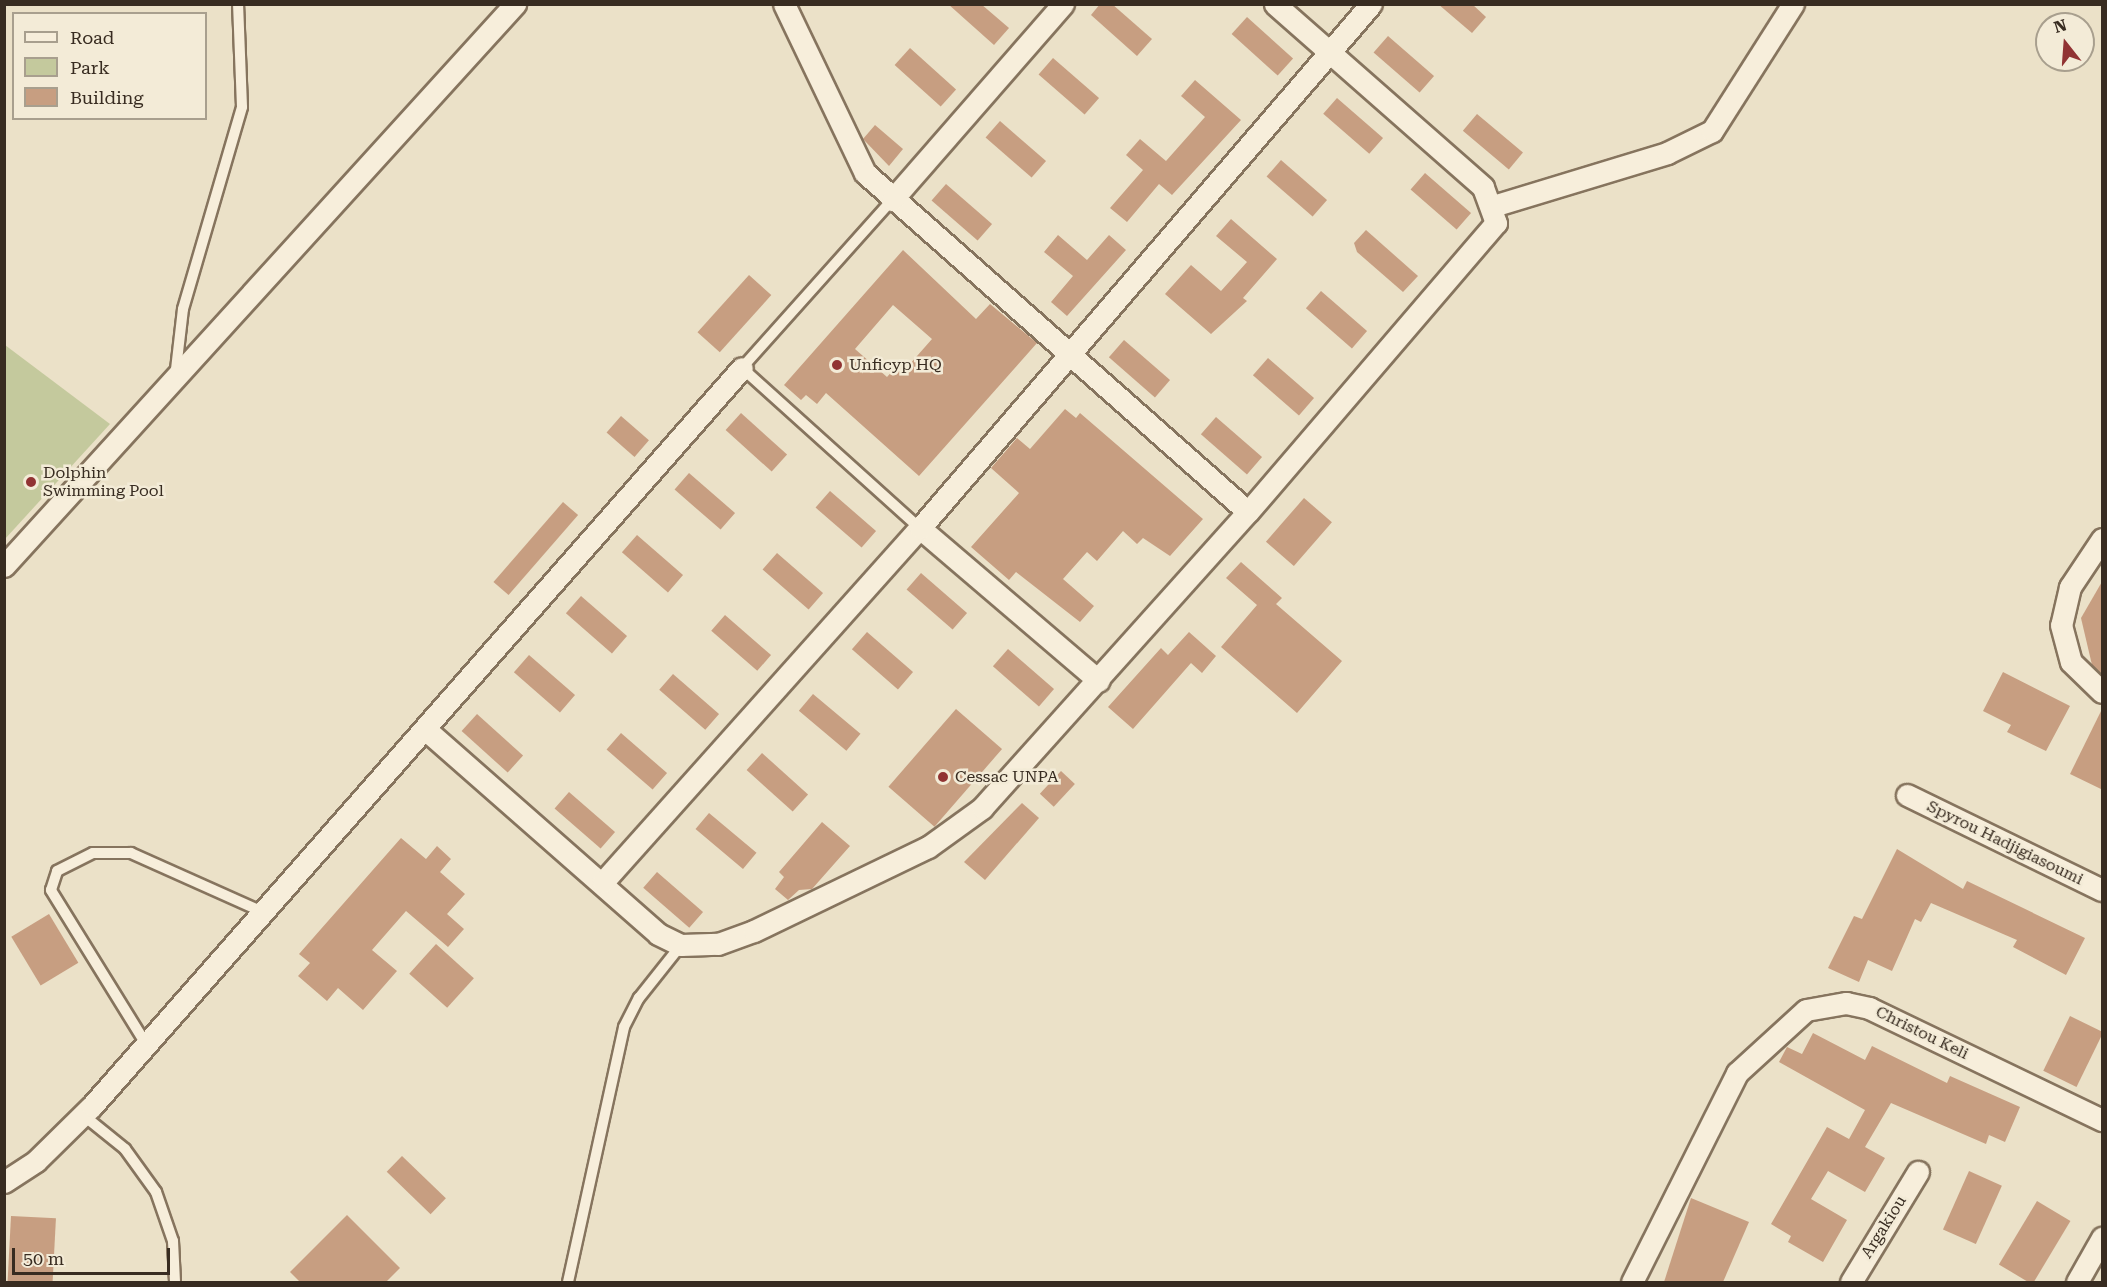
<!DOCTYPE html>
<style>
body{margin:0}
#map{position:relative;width:2107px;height:1287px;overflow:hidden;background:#ebe1c8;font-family:"Roboto Serif",serif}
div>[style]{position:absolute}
.green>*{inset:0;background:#c4c99d}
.building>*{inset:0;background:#c79e81;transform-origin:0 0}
.roads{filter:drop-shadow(2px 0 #86745e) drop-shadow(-2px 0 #86745e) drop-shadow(0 2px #86745e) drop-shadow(0 -2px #86745e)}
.lane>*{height:10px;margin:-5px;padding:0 5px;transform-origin:5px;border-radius:5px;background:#f7eedb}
.street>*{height:21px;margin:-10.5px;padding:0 10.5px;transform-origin:10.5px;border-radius:10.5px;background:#f7eedb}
.dots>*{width:16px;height:16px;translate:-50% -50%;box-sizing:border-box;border:3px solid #f3ebd7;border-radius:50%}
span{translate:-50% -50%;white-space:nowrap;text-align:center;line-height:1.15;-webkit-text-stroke:5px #f3ebd7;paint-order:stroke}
.poi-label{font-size:16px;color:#382c21}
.left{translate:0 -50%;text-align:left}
.street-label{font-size:16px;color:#382c21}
.frame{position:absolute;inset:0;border:6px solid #382c21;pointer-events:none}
.legend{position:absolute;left:12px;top:12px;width:195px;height:108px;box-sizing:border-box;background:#f3ebd7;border:2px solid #a89f8e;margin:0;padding:8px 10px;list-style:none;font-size:18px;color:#382c21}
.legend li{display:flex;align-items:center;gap:12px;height:30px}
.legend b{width:30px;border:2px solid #a89f8e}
.north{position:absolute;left:2035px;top:12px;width:60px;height:60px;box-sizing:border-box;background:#f3ebd7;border:2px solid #a89f8e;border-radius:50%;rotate:343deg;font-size:16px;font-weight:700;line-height:24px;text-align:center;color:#382c21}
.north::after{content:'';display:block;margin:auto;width:21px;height:27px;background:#913333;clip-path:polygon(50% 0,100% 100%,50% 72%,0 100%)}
.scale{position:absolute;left:12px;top:1248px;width:158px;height:27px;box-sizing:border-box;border:3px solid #382c21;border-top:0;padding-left:8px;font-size:18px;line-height:21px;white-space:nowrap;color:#382c21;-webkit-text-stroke:4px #f3ebd7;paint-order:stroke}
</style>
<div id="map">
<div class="green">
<i style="clip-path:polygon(5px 345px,110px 424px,5px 539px,4px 539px)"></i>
</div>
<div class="building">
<i style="clip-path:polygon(948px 4px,981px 4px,1009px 28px,994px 45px)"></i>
<i style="clip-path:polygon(1100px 4px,1112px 4px,1152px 39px,1137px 56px,1091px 15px)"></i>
<i style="clip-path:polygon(1438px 4px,1472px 4px,1486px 17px,1472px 33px)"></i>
<i style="left:1247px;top:17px;width:62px;height:23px;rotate:42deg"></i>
<i style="left:1388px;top:36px;width:61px;height:22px;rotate:41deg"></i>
<i style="left:910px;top:48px;width:62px;height:23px;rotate:42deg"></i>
<i style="left:1053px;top:58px;width:61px;height:22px;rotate:41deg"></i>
<i style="clip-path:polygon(1195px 80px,1241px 120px,1172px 195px,1159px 184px,1127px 222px,1110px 208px,1143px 170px,1126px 155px,1140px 139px,1166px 161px,1205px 117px,1181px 96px)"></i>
<i style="left:1337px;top:98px;width:61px;height:21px;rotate:41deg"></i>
<i style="left:1477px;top:114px;width:60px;height:22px;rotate:40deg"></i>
<i style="left:1000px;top:121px;width:61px;height:22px;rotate:41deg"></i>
<i style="clip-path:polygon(875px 125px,903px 149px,889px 166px,863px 139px)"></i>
<i style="left:1281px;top:160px;width:61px;height:22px;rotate:41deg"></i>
<i style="left:1425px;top:173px;width:61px;height:22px;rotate:41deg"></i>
<i style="left:946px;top:184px;width:61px;height:22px;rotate:41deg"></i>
<i style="clip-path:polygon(1231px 219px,1277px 259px,1243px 298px,1247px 301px,1211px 334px,1165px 294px,1191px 265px,1221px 291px,1247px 262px,1216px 236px)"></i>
<i style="clip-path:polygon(1366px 230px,1418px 276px,1403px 292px,1357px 252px,1354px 243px)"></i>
<i style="clip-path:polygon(1058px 235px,1087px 260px,1109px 235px,1126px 250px,1067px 316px,1051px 302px,1073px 276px,1044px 252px)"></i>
<i style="clip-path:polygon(evenodd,903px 250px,976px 319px,990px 304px,1037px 343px,919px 476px,826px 393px,817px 404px,806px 395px,801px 400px,784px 385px,903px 250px,893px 305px,932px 339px,902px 373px,895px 368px,887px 377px,855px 349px,893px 305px)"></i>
<i style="left:749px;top:275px;width:30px;height:77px;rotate:42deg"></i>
<i style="left:1321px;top:291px;width:61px;height:23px;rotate:41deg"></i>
<i style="left:1124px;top:340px;width:61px;height:23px;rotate:41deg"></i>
<i style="left:1268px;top:358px;width:61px;height:23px;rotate:41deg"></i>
<i style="clip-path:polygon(1065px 409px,1076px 418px,1080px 413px,1203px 519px,1170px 556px,1143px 538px,1137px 544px,1123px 531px,1097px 561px,1087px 552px,1063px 579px,1094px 606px,1080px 622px,1016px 572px,1009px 580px,971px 547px,1019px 493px,991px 468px,1017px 438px,1030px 449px)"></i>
<i style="left:741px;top:413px;width:62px;height:23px;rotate:42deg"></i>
<i style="left:621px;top:416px;width:37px;height:22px;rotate:41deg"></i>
<i style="left:1216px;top:417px;width:61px;height:23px;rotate:41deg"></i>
<i style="left:689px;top:473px;width:61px;height:22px;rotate:41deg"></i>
<i style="left:830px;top:491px;width:61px;height:22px;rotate:41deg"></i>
<i style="left:1304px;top:498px;width:37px;height:58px;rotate:41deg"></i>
<i style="left:563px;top:502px;width:20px;height:106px;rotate:41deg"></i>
<i style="left:637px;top:535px;width:61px;height:23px;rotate:41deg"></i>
<i style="left:777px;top:553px;width:61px;height:22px;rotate:41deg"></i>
<i style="clip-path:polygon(1241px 562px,1282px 598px,1276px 604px,1342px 661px,1297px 713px,1221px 647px,1257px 605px,1226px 578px)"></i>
<i style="left:921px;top:573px;width:61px;height:22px;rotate:41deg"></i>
<i style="clip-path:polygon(2103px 580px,2103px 675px,2092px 665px,2081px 618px)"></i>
<i style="left:581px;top:596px;width:61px;height:23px;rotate:41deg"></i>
<i style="left:725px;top:615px;width:61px;height:21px;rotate:41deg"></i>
<i style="left:867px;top:632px;width:61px;height:23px;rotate:41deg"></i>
<i style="clip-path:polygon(1189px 632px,1216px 656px,1202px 673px,1191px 663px,1133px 729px,1108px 707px,1161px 648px,1168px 655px)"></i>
<i style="left:1008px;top:649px;width:61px;height:23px;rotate:41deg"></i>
<i style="left:529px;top:655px;width:61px;height:23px;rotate:41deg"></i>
<i style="clip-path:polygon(2003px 672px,2070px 706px,2046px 751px,2007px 732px,2011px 725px,1983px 711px)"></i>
<i style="left:673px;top:674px;width:61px;height:21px;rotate:41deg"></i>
<i style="left:813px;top:694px;width:62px;height:22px;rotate:40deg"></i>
<i style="clip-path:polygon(2103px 707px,2103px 790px,2070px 774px)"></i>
<i style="left:956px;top:709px;width:61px;height:103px;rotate:41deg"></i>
<i style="left:477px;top:714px;width:62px;height:23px;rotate:42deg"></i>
<i style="left:621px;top:733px;width:61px;height:22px;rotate:41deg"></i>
<i style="left:762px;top:753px;width:62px;height:23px;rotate:42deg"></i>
<i style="left:1061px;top:771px;width:19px;height:31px;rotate:43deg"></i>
<i style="left:569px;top:792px;width:61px;height:22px;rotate:41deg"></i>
<i style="clip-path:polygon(1022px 803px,1039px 818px,985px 880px,964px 862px)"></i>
<i style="left:709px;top:813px;width:62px;height:21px;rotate:40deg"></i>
<i style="clip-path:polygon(822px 822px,850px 846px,812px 889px,799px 890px,788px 900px,775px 889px,784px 877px,779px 872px)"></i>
<i style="clip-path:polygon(401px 838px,426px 859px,437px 846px,451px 859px,440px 872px,465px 894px,447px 914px,464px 929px,448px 947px,406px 911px,372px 950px,397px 971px,376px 995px,363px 1010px,338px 988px,327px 1001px,298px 976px,310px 963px,299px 954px)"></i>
<i style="clip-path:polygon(1897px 849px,1963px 889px,1967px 881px,2085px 938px,2066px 975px,2013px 947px,2017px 940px,1931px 903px,1921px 922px,1915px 919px,1892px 971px,1868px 960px,1859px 982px,1828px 968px,1854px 916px,1862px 919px)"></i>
<i style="left:657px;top:872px;width:61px;height:21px;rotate:41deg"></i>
<i style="left:49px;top:914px;width:57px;height:44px;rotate:59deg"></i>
<i style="left:436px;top:944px;width:51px;height:40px;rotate:42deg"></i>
<i style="left:2070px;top:1016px;width:37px;height:61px;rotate:26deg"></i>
<i style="clip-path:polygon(1813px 1033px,1865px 1060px,1872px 1046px,1947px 1083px,1950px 1076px,2020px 1107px,2005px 1142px,1989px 1135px,1986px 1144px,1891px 1103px,1865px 1147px,1885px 1158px,1865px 1192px,1828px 1171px,1811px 1199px,1847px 1220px,1823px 1262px,1788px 1242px,1791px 1236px,1771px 1224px,1827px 1127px,1849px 1139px,1865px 1110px,1779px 1062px,1787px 1047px,1802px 1054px)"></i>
<i style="left:402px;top:1156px;width:61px;height:22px;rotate:44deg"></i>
<i style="left:1969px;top:1171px;width:36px;height:64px;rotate:24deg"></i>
<i style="clip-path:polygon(1691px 1198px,1749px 1222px,1723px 1282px,1664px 1282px)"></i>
<i style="left:2037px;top:1201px;width:39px;height:74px;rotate:31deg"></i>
<i style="clip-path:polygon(347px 1215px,400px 1268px,386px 1282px,300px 1282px,290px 1272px)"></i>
<i style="left:11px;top:1216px;width:45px;height:66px;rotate:3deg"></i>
</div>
<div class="roads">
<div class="lane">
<i style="left:892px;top:200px;width:225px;rotate:131.8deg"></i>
<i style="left:742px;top:368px;width:239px;rotate:42deg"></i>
<i style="left:175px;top:378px;width:69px;rotate:-83.4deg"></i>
<i style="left:183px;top:309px;width:210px;rotate:-73.7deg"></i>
<i style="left:242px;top:107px;width:103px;rotate:-92.2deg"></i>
<i style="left:146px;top:1044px;width:181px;rotate:-121.7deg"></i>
<i style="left:51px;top:890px;width:20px;rotate:-72deg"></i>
<i style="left:57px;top:871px;width:40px;rotate:-26.6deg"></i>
<i style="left:93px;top:853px;width:38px"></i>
<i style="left:131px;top:853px;width:145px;rotate:24.1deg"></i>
<i style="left:83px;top:1115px;width:54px;rotate:39deg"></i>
<i style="left:125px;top:1149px;width:53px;rotate:54.2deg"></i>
<i style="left:156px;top:1192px;width:52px;rotate:70.9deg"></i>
<i style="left:173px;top:1241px;width:41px;rotate:87.2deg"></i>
<i style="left:568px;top:1282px;width:261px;rotate:-77.6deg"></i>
<i style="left:624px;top:1027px;width:33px;rotate:-63deg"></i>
<i style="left:639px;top:998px;width:68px;rotate:-51.6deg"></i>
</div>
<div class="street">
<i style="left:784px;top:4px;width:187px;rotate:64.4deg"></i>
<i style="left:865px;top:173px;width:511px;rotate:41.51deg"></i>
<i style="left:892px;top:200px;width:260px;rotate:-48.9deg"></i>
<i style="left:1493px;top:206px;width:182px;rotate:-16.9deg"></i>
<i style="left:1667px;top:153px;width:50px;rotate:-26.1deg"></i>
<i style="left:1712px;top:131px;width:151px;rotate:-57.5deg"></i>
<i style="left:920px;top:528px;width:235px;rotate:40.5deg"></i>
<i style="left:2102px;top:539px;width:58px;rotate:123.7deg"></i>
<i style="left:2070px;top:587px;width:39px;rotate:103deg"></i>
<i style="left:2061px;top:625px;width:38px;rotate:75deg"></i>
<i style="left:2071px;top:662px;width:43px;rotate:44.1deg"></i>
<i style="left:4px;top:566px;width:760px;rotate:-47.72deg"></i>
<i style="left:425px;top:729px;width:310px;rotate:41.3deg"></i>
<i style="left:658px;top:934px;width:25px;rotate:26deg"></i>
<i style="left:681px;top:945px;width:37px;rotate:-2deg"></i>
<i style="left:718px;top:944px;width:38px;rotate:-20deg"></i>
<i style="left:754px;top:931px;width:193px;rotate:-25.8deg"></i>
<i style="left:928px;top:847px;width:67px;rotate:-35.8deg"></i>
<i style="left:982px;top:808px;width:398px;rotate:-48.1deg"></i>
<i style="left:1248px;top:512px;width:381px;rotate:-49.4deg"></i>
<i style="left:1496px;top:223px;width:38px;rotate:-110deg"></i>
<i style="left:1483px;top:187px;width:277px;rotate:-138.7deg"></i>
<i style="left:1907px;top:795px;width:217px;rotate:26deg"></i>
<i style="left:603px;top:882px;width:475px;rotate:-48.2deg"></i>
<i style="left:920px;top:528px;width:691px;rotate:-49.28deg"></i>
<i style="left:4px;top:1182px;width:38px;rotate:-33deg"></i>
<i style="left:36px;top:1161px;width:78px;rotate:-44.5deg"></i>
<i style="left:92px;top:1106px;width:983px;rotate:-48.63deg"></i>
<i style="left:1632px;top:1282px;width:234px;rotate:-63.3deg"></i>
<i style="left:1737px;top:1073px;width:93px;rotate:-42.4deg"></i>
<i style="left:1806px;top:1010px;width:41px;rotate:-9.9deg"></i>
<i style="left:1846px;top:1003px;width:24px;rotate:12deg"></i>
<i style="left:1869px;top:1008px;width:259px;rotate:25.7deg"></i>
<i style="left:1851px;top:1282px;width:129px;rotate:-58.7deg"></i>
<i style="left:2077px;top:1282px;width:51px;rotate:-60.4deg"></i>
</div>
</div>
<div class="dots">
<i style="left:837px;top:365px;background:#913333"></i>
<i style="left:31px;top:482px;background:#913333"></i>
<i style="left:943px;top:777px;background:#913333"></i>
</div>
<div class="poi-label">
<span class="left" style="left:849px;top:365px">Unficyp HQ</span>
<span class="left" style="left:43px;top:482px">Dolphin<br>Swimming Pool</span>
<span class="left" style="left:955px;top:777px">Cessac UNPA</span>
</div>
<div class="street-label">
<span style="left:2005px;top:843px;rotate:26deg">Spyrou Hadjigiasoumi</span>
<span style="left:1922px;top:1033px;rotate:26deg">Christou Keli</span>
<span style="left:1884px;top:1227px;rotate:-58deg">Argakiou</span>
</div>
<div class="frame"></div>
<ul class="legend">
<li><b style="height:8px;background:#f7eedb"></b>Road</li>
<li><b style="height:16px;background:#c4c99d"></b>Park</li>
<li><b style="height:16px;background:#c79e81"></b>Building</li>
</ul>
<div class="north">N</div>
<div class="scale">50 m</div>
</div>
